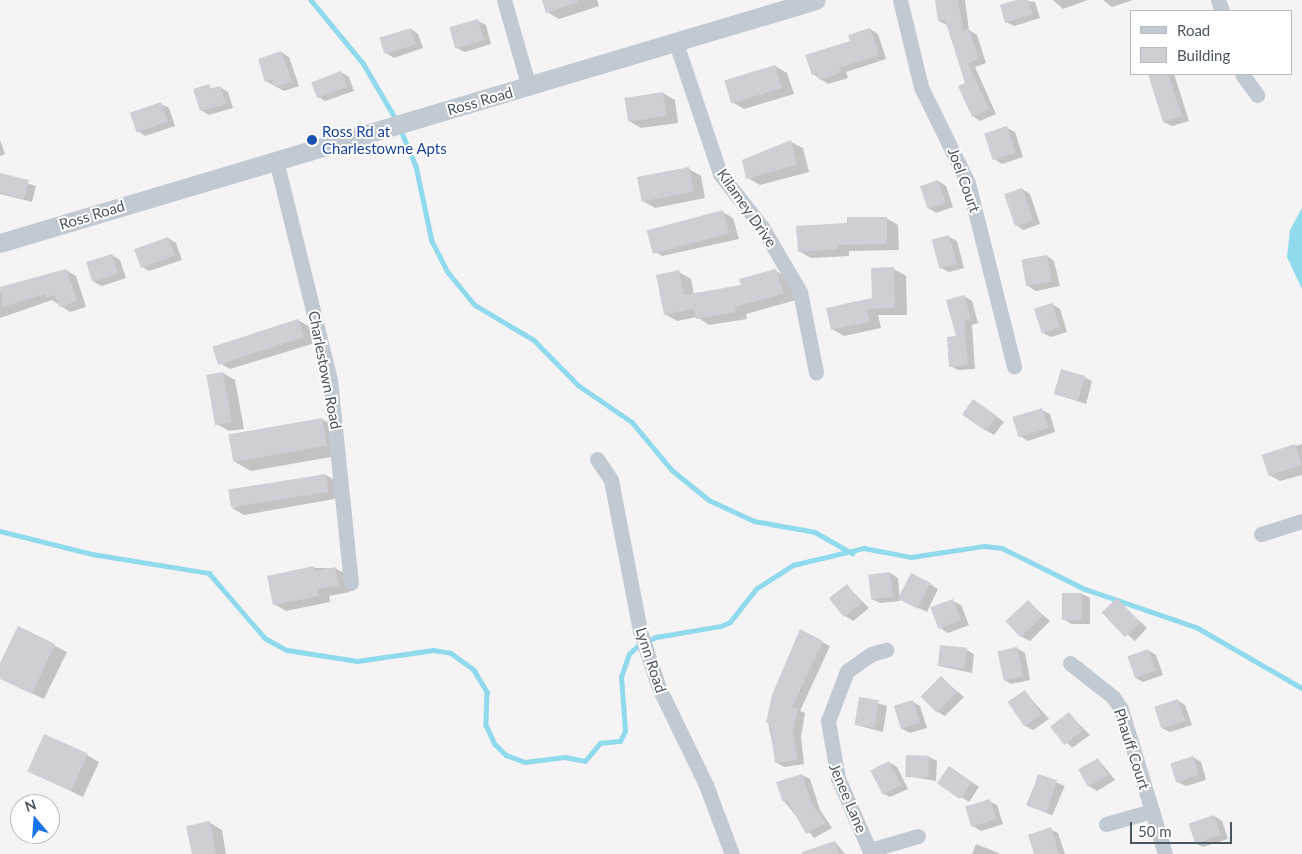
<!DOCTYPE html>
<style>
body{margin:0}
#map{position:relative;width:1302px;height:854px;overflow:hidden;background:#f5f3f3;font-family:Lato,sans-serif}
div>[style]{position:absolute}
.water>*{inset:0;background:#90daee}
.shadow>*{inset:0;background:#0003;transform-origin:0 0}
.stream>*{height:4.5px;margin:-2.25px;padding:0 2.25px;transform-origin:2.25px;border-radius:2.25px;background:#90daee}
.building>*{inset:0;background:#cdcfd5;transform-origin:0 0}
.minor>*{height:15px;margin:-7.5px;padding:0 7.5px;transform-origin:7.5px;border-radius:7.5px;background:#c1cad2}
.tertiary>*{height:19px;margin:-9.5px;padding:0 9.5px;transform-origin:9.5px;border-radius:9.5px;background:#c1cad2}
.dots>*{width:14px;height:14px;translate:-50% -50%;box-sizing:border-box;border:2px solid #fff;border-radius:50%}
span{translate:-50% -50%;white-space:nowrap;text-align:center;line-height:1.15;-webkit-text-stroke:4px #fff;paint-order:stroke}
.street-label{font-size:15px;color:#4a5661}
.transit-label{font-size:15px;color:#164399}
.left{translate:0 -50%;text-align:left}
.legend{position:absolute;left:1130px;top:10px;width:162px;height:65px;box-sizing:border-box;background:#fff;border:1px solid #b7bbc0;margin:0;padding:6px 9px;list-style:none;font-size:15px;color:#4a5661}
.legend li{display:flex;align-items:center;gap:10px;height:25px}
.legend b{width:25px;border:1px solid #b7bbc0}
.north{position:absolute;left:10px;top:794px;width:50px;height:50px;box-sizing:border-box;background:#fff;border:1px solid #b7bbc0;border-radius:50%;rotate:342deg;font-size:14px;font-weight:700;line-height:20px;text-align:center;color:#4a5661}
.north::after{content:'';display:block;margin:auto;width:18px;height:22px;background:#1a73e8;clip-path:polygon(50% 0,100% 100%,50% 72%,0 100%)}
.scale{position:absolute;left:1130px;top:822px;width:102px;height:22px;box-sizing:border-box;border:2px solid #4a5661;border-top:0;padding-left:6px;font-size:15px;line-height:18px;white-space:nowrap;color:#4a5661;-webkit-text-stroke:4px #fff;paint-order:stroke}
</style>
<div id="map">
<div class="water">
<i style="clip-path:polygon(1302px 208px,1302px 289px,1287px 257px,1290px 230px)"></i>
</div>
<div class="shadow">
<i style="clip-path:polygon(543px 0,597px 0,599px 6px,559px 19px,547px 12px)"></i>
<i style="clip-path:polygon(936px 0,965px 0,969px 30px,977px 35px,986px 63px,975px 67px,996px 114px,980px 121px,973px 116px,966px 83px,947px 25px,939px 21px)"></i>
<i style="clip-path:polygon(1020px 0,1035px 2px,1040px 18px,1014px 26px,1006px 22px)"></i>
<i style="clip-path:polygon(1053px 0,1088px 0,1063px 9px)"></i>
<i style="clip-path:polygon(1103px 0,1133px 0,1112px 7px)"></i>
<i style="clip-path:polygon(478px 21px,486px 25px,491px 44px,465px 52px,457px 48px)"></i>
<i style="clip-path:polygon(411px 29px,418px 34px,423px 48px,394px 58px,386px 53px)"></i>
<i style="clip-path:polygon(870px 29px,878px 34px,886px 59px,846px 72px,848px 78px,828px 84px,813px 74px)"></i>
<i style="clip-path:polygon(281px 52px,289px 57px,299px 86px,284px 91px,266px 81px)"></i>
<i style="clip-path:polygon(775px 66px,787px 73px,794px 94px,744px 109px,732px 102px)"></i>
<i style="clip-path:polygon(341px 72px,349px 77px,354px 91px,325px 101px,317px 96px)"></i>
<i style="clip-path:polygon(1149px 74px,1174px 74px,1189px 121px,1172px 126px,1164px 122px)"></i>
<i style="clip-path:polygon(220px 87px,228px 92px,233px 108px,209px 115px,201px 110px,195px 90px)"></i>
<i style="clip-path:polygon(663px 93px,675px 100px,678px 123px,641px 128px,629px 121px,626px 98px)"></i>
<i style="clip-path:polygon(161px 104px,169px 108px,175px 126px,145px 136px,138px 131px)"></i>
<i style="clip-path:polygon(1007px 128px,1015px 132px,1023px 157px,1002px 164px,994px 159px)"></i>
<i style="clip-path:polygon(0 140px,5px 154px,0 156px)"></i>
<i style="clip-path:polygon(791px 142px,803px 148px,809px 172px,760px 185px,748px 178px)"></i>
<i style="clip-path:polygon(689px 169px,701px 176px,705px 198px,655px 208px,643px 201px)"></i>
<i style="clip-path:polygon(0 175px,36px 186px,32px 202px,0 194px)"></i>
<i style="clip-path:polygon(938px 181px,946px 186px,953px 207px,936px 213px,929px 208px)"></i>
<i style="clip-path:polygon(1022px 189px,1030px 194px,1040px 224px,1023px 230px,1016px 225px)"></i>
<i style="clip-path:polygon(723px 212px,733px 218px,739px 239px,662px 256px,652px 250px)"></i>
<i style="clip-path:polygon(886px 218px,898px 225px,899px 250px,849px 251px,849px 256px,811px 258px,799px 251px,848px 224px)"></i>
<i style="clip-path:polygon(949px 237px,957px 241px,964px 268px,949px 272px,941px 268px)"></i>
<i style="clip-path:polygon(168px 238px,176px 243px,182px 260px,149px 271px,141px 266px)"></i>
<i style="clip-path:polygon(112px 255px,120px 260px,126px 278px,102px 286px,94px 282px)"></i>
<i style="clip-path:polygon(1047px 256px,1054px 261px,1060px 286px,1036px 291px,1028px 286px)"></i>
<i style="clip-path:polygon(894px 269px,906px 276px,907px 315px,878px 315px,881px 328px,844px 336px,832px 329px,873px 299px)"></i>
<i style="clip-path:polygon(66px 270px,76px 276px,86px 307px,70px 312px,52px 300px,0 318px,0 290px)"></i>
<i style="clip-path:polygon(776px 271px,788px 278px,796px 300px,746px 314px,747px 319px,709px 325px,697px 317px,677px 321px,665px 314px,679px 272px,691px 279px,694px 295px,743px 286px)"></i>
<i style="clip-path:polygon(964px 296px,972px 301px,978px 323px,972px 325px,975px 369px,958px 370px,951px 366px)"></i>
<i style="clip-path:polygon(1052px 304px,1060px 309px,1067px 332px,1051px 337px,1043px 333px)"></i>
<i style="clip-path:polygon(298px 320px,310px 327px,315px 343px,230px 369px,218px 362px)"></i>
<i style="clip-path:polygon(223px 373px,235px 380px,244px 429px,229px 431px,217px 424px)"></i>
<i style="clip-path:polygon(1084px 377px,1092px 381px,1086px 404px,1055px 394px)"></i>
<i style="clip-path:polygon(981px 405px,1004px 422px,994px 435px,986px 430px)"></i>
<i style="clip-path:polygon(1042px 410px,1050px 414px,1055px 432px,1028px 441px,1020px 436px)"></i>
<i style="clip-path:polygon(322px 419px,338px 429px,342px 455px,251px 471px,235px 462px)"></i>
<i style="clip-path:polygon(1302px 444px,1302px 475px,1280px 481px,1269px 475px,1263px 456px)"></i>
<i style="clip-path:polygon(326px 475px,338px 482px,340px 498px,244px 515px,232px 508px)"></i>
<i style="clip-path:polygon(314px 568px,335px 568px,347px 575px,350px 592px,329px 596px,330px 602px,286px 611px,274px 604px)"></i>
<i style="clip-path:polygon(890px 573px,898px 578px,900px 601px,880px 603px,872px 599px)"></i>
<i style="clip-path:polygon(930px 584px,938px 589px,927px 612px,908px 603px)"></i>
<i style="clip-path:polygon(847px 586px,869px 608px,853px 621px,845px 616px)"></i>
<i style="clip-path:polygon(1082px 594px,1090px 598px,1090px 624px,1071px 624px,1064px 619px)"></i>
<i style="left:1117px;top:600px;width:41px;height:18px;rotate:43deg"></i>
<i style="clip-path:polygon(953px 601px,961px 605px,969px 625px,948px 633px,940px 628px)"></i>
<i style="clip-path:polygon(1028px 602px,1050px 621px,1030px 641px,1022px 637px)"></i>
<i style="clip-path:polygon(19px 628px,67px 652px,44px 699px,0 678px,0 666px)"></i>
<i style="clip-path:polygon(800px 630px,830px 646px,800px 711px,805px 713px,801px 737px,804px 764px,784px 767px,776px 762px,768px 722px)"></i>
<i style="clip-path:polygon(1017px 648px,1025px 653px,1030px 680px,1011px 684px,1003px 679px)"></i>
<i style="clip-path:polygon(967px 650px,974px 654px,972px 673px,939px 666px)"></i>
<i style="clip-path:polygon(1148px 650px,1156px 655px,1163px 675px,1143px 682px,1136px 678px)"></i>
<i style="clip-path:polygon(941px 678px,964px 697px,945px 716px,938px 712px)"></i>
<i style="clip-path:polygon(1025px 692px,1049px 719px,1033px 730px,1025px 726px)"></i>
<i style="clip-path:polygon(860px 698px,887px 706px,883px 732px,856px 725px)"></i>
<i style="clip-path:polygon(1177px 700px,1185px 705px,1192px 725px,1170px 732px,1162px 728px)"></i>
<i style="clip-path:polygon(912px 701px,920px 706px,927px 728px,910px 733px,902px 729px)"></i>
<i style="clip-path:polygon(1069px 714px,1090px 735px,1072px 748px,1052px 727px)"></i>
<i style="clip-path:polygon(87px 755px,99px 762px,83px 797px,29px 771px)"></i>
<i style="clip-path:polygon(929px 757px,937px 761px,936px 781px,907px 776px)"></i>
<i style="clip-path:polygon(1193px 757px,1201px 762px,1206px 780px,1186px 786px,1178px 782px)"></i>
<i style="clip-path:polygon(1098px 759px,1115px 780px,1097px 791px,1089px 786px)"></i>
<i style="clip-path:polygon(889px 762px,897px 767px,908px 789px,890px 797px,882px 793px)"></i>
<i style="clip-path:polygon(957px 772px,979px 787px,969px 802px,939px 783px)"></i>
<i style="clip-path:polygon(802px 775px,810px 779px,820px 810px,832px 828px,814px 838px,784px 801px)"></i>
<i style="left:1039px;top:775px;width:28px;height:32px;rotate:23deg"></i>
<i style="clip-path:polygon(989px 801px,997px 805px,1003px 824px,981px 831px,973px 826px)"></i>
<i style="clip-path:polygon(1214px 816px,1222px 821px,1228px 839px,1203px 847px,1195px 843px)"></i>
<i style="clip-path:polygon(210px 823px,222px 830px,226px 854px,193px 854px)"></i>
<i style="clip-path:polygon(1050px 829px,1058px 833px,1065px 854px,1036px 854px)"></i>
<i style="clip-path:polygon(835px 842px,845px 854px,815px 854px)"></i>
<i style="clip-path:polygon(976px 844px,996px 852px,1000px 854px,972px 854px)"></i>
</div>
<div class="stream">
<i style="left:311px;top:0;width:82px;rotate:50.5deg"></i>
<i style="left:363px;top:63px;width:67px;rotate:59.6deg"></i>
<i style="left:400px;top:128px;width:41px;rotate:67.2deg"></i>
<i style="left:416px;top:166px;width:77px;rotate:78deg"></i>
<i style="left:432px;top:241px;width:34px;rotate:63deg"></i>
<i style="left:447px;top:271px;width:44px;rotate:50.5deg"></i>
<i style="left:475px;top:305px;width:69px;rotate:30.7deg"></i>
<i style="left:534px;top:340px;width:63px;rotate:45.6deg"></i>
<i style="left:578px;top:385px;width:65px;rotate:34.4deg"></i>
<i style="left:632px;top:422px;width:62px;rotate:50.2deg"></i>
<i style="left:672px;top:470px;width:48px;rotate:39deg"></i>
<i style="left:709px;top:500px;width:50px;rotate:25deg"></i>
<i style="left:754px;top:521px;width:62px;rotate:10.2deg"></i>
<i style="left:815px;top:532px;width:43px;rotate:29.6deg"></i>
<i style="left:0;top:531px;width:95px;rotate:14deg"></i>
<i style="left:92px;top:554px;width:119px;rotate:9.2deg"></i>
<i style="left:209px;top:573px;width:86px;rotate:49.3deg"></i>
<i style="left:265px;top:638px;width:25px;rotate:29deg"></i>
<i style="left:287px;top:650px;width:71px;rotate:8.9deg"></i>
<i style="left:357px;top:661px;width:77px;rotate:-8.2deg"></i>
<i style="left:433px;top:650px;width:18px;rotate:9deg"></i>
<i style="left:451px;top:653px;width:29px;rotate:36deg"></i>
<i style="left:474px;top:670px;width:26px;rotate:59deg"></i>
<i style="left:487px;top:692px;width:33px;rotate:92deg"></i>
<i style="left:486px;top:725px;width:21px;rotate:65deg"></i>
<i style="left:495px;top:744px;width:16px;rotate:45deg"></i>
<i style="left:506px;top:755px;width:20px;rotate:20deg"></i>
<i style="left:525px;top:762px;width:40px;rotate:-7.1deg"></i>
<i style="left:565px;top:757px;width:20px;rotate:11deg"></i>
<i style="left:585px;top:761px;width:23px;rotate:-50deg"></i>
<i style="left:600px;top:743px;width:20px;rotate:-6deg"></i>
<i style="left:620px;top:741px;width:11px;rotate:-63deg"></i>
<i style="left:625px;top:731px;width:54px;rotate:-94.2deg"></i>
<i style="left:621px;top:677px;width:24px;rotate:-71deg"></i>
<i style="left:629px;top:654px;width:13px;rotate:-42deg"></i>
<i style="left:639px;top:645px;width:19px;rotate:-25deg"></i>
<i style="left:656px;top:637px;width:66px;rotate:-9.6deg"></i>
<i style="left:721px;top:626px;width:10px;rotate:-24deg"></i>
<i style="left:730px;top:622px;width:42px;rotate:-51.8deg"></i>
<i style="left:756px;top:589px;width:44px;rotate:-33deg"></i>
<i style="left:793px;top:565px;width:73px;rotate:-13.5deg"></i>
<i style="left:864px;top:548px;width:48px;rotate:10.8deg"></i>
<i style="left:911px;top:557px;width:74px;rotate:-8.6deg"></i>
<i style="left:984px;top:546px;width:18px;rotate:6deg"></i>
<i style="left:1002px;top:548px;width:93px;rotate:26.3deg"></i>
<i style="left:1085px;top:589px;width:120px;rotate:19deg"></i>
<i style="left:1198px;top:628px;width:120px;rotate:30deg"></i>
</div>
<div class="building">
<i style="clip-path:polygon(542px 0,578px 0,578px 2px,546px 13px)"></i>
<i style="clip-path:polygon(935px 0,958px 0,963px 31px,969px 29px,979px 59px,968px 63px,989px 109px,972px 117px,958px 86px,965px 83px,945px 20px,938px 21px)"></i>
<i style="clip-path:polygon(1016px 0,1028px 0,1033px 14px,1005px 23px,1000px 5px)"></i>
<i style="left:478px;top:19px;width:22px;height:30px;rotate:74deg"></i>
<i style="left:411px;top:28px;width:17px;height:33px;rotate:73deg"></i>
<i style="clip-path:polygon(870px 28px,879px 55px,839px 68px,841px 73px,819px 80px,817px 74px,812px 75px,805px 55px,850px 41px,848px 35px)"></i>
<i style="clip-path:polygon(281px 51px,292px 82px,275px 87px,272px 80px,265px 82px,258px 59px)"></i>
<i style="left:775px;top:65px;width:24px;height:53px;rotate:73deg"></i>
<i style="left:341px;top:71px;width:17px;height:32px;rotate:69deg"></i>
<i style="clip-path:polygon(1148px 74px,1168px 74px,1182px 116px,1163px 122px)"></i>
<i style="clip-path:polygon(209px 84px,211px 89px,220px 86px,226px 104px,200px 111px,193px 89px)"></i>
<i style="left:663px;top:92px;width:24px;height:39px;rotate:81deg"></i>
<i style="left:161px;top:102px;width:21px;height:33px;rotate:71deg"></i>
<i style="left:1007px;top:126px;width:28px;height:24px;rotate:72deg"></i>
<i style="clip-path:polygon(791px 140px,797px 165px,746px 179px,742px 160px)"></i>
<i style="left:689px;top:167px;width:25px;height:53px;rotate:79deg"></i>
<i style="clip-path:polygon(0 173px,29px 180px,24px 199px,0 193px)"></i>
<i style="left:938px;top:180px;width:24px;height:19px;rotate:71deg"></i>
<i style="left:1022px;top:188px;width:34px;height:19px;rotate:71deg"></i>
<i style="left:723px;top:210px;width:24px;height:79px;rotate:75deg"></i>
<i style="clip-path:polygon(847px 217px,887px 217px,887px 244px,838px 245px,838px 249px,798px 252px,796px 226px,847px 223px)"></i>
<i style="left:949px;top:235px;width:30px;height:18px;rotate:75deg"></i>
<i style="left:168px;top:237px;width:20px;height:36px;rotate:70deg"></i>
<i style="left:112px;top:254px;width:21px;height:27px;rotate:73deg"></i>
<i style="left:1047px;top:255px;width:27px;height:26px;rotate:80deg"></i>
<i style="clip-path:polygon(894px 267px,895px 308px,867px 309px,870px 322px,831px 330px,826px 308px,872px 298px,871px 268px)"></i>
<i style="clip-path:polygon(66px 269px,77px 301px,59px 307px,55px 295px,46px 298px,45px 294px,3px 307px,0 287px)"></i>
<i style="clip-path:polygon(776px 269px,784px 294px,735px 307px,736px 312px,696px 319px,694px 309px,664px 315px,656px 275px,679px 270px,684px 295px,741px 285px,739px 279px)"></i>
<i style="clip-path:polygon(964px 295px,971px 319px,964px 321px,968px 365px,949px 367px,947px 337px,956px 336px,946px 300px)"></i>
<i style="left:1052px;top:303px;width:26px;height:19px;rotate:72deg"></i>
<i style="left:298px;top:319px;width:19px;height:90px;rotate:72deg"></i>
<i style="left:1061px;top:369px;width:25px;height:26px;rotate:16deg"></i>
<i style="left:223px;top:372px;width:51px;height:17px;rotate:80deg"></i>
<i style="left:973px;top:399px;width:29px;height:19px;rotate:35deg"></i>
<i style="left:1042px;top:408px;width:21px;height:31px;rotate:73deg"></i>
<i style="left:322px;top:418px;width:28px;height:95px;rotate:80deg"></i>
<i style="left:1295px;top:444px;width:22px;height:35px;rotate:72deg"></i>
<i style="left:326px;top:474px;width:18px;height:99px;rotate:81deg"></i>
<i style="clip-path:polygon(314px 566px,315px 571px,335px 567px,339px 585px,317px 589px,319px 596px,273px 605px,267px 576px)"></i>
<i style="left:890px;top:572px;width:25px;height:22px;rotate:83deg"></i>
<i style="left:911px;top:573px;width:22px;height:29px;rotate:27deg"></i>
<i style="left:847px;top:584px;width:24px;height:23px;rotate:52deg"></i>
<i style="left:1062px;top:593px;width:20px;height:27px"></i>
<i style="left:1117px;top:598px;width:34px;height:21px;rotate:47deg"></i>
<i style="left:953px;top:599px;width:23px;height:24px;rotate:70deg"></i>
<i style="left:1028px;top:600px;width:22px;height:31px;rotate:47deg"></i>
<i style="clip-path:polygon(18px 626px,55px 644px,32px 694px,0 679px,0 663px)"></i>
<i style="clip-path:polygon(800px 629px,823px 641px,792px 707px,798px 708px,793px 732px,797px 760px,775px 763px,770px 723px,766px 723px,772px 695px)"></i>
<i style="left:940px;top:645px;width:27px;height:21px;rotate:6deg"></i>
<i style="left:1017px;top:647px;width:30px;height:20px;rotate:78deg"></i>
<i style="left:1148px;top:649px;width:23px;height:22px;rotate:70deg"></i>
<i style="left:941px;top:676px;width:23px;height:29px;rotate:45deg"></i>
<i style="left:1025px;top:690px;width:30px;height:21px;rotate:56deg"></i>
<i style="left:859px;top:697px;width:20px;height:28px;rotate:9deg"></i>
<i style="left:1178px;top:699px;width:23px;height:25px;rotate:72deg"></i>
<i style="left:913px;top:700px;width:24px;height:20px;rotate:73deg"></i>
<i style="left:1069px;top:712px;width:23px;height:24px;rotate:52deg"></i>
<i style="left:44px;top:734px;width:48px;height:41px;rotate:24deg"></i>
<i style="left:906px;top:755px;width:23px;height:22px;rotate:2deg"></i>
<i style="left:1193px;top:756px;width:20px;height:24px;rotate:72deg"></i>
<i style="left:1098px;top:758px;width:20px;height:23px;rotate:60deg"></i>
<i style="left:889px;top:761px;width:27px;height:21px;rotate:63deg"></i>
<i style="left:949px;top:766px;width:28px;height:21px;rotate:35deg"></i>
<i style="clip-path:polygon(802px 774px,812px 804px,826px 823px,806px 834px,787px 800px,783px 802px,776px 782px)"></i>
<i style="left:1038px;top:774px;width:20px;height:34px;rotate:18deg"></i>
<i style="left:990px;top:799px;width:21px;height:26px;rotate:73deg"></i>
<i style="left:1214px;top:815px;width:21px;height:27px;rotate:71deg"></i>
<i style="clip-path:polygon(210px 821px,216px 854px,192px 854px,186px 826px)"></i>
<i style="clip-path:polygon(1051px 827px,1059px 854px,1034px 854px,1028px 835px)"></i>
<i style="clip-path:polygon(835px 841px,839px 854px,802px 854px,802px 852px)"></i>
</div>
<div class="minor">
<i style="left:504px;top:0;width:91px;rotate:74deg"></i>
<i style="left:900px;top:0;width:89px;rotate:76.4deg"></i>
<i style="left:921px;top:87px;width:107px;rotate:63.9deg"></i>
<i style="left:968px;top:183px;width:189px;rotate:75.9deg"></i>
<i style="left:1218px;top:0;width:12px;rotate:70deg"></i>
<i style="left:676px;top:43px;width:138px;rotate:71.4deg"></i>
<i style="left:720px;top:174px;width:68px;rotate:51.6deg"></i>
<i style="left:762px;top:227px;width:75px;rotate:59.7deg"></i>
<i style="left:800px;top:292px;width:82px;rotate:78.7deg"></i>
<i style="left:1242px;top:74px;width:26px;rotate:54deg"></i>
<i style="left:276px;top:160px;width:227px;rotate:76.2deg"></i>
<i style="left:330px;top:380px;width:204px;rotate:84.1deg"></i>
<i style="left:597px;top:459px;width:25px;rotate:56deg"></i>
<i style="left:611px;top:480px;width:154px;rotate:79.1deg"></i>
<i style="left:640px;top:631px;width:60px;rotate:71.6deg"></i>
<i style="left:659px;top:688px;width:108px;rotate:64.1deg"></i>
<i style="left:706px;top:785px;width:74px;rotate:69.4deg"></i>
<i style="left:1261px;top:534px;width:43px;rotate:-17.6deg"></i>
<i style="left:1070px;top:663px;width:55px;rotate:38.3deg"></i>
<i style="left:1113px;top:697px;width:14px;rotate:56deg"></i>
<i style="left:1121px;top:709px;width:152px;rotate:73.1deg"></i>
<i style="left:1106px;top:824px;width:48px;rotate:-15.8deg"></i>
<i style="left:870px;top:850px;width:50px;rotate:-16.3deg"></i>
<i style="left:871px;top:854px;width:83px;rotate:-113.5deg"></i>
<i style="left:838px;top:778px;width:58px;rotate:-100deg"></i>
<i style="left:828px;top:721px;width:53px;rotate:-69.2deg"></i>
<i style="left:847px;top:671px;width:29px;rotate:-35deg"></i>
<i style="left:871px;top:654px;width:16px;rotate:-15deg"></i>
</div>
<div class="tertiary">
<i style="left:0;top:243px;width:851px;rotate:-16.58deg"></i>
</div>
<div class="dots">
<i style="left:312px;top:140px;background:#1a4fb4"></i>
</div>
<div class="street-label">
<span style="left:480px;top:101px;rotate:-16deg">Ross Road</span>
<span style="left:964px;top:180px;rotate:70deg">Joel Court</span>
<span style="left:747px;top:208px;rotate:55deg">Kilamey Drive</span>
<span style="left:92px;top:215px;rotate:-17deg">Ross Road</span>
<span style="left:325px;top:370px;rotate:79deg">Charlestown Road</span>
<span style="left:651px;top:660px;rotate:72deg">Lynn Road</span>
<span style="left:1132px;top:749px;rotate:72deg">Phauff Court</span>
<span style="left:848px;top:798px;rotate:67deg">Jenee Lane</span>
</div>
<div class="transit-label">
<span class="left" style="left:322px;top:140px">Ross Rd at<br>Charlestowne Apts</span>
</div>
<ul class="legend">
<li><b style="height:6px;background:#c1cad2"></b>Road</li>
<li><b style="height:14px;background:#cdcfd5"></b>Building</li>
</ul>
<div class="north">N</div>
<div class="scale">50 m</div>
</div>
